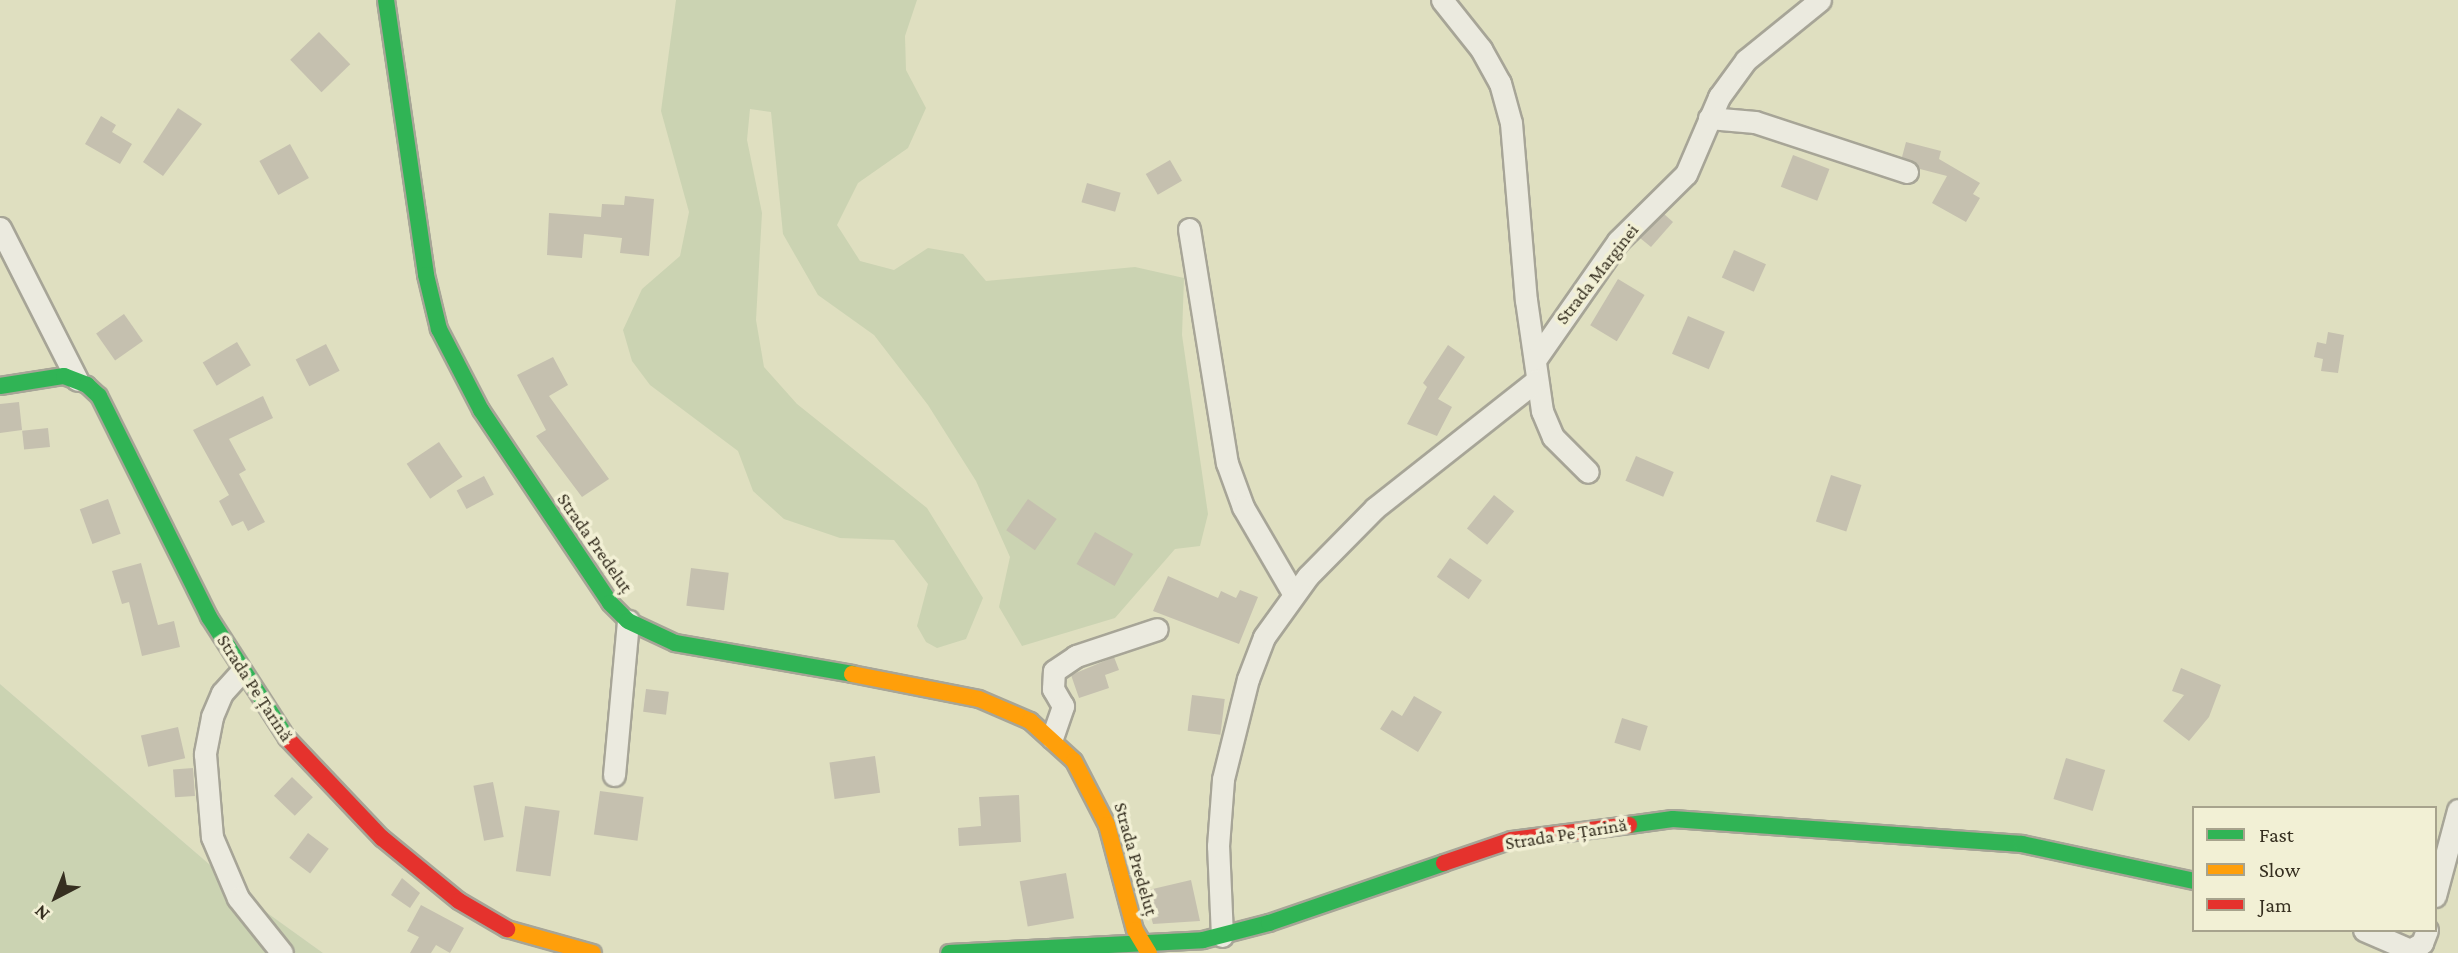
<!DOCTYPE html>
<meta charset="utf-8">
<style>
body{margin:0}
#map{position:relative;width:2458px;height:953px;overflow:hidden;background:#e2e0ce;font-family:"Crimson Pro",serif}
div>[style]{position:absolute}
.farmland>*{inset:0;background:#dfdfc0}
.green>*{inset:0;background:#cbd3b2}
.building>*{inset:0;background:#c5c0af;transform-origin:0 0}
.roads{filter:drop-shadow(2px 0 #a7a597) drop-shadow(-2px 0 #a7a597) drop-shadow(0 2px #a7a597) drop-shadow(0 -2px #a7a597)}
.street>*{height:21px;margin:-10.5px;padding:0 10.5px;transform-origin:10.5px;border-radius:10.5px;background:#ebeadf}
.fast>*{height:16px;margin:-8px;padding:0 8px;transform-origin:8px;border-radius:8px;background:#30b455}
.slow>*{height:16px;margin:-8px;padding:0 8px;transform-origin:8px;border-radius:8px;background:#ff9f0a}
.jam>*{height:16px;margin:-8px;padding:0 8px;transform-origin:8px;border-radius:8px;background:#e5322d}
span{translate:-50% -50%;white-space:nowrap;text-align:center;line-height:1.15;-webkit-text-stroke:7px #f2f0d5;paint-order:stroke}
.street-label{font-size:19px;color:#362f20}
.legend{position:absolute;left:2192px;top:806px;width:245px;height:126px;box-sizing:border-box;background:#f2f0d5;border:2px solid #a7a38d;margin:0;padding:9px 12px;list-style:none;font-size:21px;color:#362f20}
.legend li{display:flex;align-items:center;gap:14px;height:35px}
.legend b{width:35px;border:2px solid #a7a38d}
.north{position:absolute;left:21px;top:862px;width:70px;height:70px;-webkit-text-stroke:5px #f2f0d5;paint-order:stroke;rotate:222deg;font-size:19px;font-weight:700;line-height:28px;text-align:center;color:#362f20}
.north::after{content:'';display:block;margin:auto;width:24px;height:32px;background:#362f20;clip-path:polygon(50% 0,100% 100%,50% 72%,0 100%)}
</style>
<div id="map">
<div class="farmland">
<i style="clip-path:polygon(evenodd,0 0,2458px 0,2458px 953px,323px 953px,259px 907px,0 684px,0 0,2194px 808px,2435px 808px,2435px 930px,2194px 930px,2194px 808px)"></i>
</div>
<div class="green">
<i style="clip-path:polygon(676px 0,917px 0,905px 36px,906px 70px,926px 108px,908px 148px,858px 183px,837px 225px,860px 261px,894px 270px,928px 248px,963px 254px,986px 281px,1135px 267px,1184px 278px,1182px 335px,1208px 514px,1200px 546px,1175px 549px,1115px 618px,1022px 646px,999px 607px,1010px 557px,976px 481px,928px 405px,874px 335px,818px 295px,783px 234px,771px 112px,750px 109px,747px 140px,762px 213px,756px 320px,764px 367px,797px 404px,927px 508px,983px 598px,966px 639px,937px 648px,926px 642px,917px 626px,928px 584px,894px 540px,840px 538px,784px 519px,753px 491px,738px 451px,650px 385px,632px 361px,623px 330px,642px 289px,680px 256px,689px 212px,661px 111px)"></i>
<i style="clip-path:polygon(0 684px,259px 907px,323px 953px,0 953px)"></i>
</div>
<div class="building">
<i style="left:319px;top:32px;width:45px;height:40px;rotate:46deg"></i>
<i style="clip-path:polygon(178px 108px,202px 124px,163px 176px,143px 162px)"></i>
<i style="clip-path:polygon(101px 116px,116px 125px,112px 132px,132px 144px,120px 164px,85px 144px)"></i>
<i style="clip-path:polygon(1906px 142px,1941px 151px,1939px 159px,1980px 183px,1973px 194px,1980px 198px,1966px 222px,1932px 203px,1947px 176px,1920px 169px,1902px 157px)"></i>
<i style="left:290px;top:144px;width:39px;height:35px;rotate:61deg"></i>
<i style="left:1793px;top:155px;width:39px;height:34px;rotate:21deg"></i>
<i style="left:1170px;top:160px;width:24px;height:28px;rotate:60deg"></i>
<i style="left:1087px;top:183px;width:35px;height:20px;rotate:16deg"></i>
<i style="clip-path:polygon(625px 196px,654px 199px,649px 256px,620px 253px,622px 238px,584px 234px,582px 258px,547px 255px,549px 213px,601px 217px,602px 204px,624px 205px)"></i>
<i style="clip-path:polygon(1664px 214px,1673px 222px,1651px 247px,1640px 238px)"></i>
<i style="left:1734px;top:250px;width:35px;height:30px;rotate:24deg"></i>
<i style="left:1618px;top:279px;width:31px;height:54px;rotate:31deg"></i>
<i style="left:124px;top:314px;width:33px;height:34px;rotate:55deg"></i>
<i style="left:1688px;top:316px;width:40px;height:41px;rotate:23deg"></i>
<i style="clip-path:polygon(2328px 332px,2344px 335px,2338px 373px,2321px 371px,2323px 359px,2314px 357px,2317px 342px,2326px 344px)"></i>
<i style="left:237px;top:342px;width:27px;height:40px;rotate:59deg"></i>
<i style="left:326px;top:344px;width:30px;height:34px;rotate:63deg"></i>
<i style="clip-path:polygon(1448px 345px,1465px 357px,1438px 399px,1452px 407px,1437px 436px,1407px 424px,1427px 387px,1423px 383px)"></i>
<i style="clip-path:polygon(553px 357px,568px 385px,549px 396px,609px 479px,582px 497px,536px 436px,546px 430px,517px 375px)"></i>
<i style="clip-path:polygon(263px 396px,273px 418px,229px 439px,246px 470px,239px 474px,265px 522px,248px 531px,243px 521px,232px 526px,219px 501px,229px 495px,193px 430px)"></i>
<i style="clip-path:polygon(19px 402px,22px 430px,0 433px,0 404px)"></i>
<i style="left:48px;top:428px;width:19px;height:26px;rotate:84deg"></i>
<i style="left:439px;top:442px;width:42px;height:39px;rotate:56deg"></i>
<i style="left:1636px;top:456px;width:41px;height:27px;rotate:23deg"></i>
<i style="left:1831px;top:475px;width:32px;height:49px;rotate:18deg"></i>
<i style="left:484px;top:476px;width:21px;height:31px;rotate:62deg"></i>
<i style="left:1494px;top:495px;width:26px;height:43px;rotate:39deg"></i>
<i style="left:108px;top:499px;width:37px;height:30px;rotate:70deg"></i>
<i style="left:1028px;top:499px;width:35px;height:38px;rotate:35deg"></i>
<i style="left:1095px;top:532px;width:44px;height:37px;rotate:30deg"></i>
<i style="left:1450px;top:558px;width:39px;height:23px;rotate:35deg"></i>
<i style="clip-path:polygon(141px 563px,158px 625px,174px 621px,180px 647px,142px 656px,129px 602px,122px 604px,112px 571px)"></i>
<i style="left:691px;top:568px;width:38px;height:38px;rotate:7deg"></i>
<i style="clip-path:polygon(1168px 576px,1218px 598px,1221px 591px,1236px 598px,1240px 590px,1258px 597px,1239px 644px,1153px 611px)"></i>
<i style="clip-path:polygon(1114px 657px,1119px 670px,1105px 675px,1109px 688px,1079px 698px,1071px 675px)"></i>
<i style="clip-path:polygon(2181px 668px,2221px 685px,2209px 717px,2189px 741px,2163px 721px,2184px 695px,2172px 691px)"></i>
<i style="left:646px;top:689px;width:23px;height:23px;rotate:7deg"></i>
<i style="left:1192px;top:695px;width:33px;height:36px;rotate:7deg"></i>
<i style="clip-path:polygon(1414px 696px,1442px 712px,1418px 752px,1380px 729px,1392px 710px,1402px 716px)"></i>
<i style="left:1622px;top:718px;width:27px;height:26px;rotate:17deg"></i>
<i style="left:178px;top:727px;width:32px;height:38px;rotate:77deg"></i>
<i style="left:875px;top:756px;width:37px;height:46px;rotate:82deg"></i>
<i style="left:2066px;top:758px;width:41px;height:43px;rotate:17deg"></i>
<i style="left:193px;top:768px;width:28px;height:20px;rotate:86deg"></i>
<i style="left:292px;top:777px;width:29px;height:26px;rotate:44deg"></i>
<i style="left:493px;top:782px;width:56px;height:20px;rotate:79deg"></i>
<i style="left:600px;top:791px;width:44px;height:44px;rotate:8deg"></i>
<i style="clip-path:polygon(1019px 795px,1021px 842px,959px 846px,958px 828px,981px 826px,979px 797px)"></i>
<i style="left:525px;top:806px;width:35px;height:66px;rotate:8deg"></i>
<i style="left:308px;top:833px;width:26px;height:31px;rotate:37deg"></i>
<i style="left:1066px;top:873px;width:46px;height:47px;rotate:80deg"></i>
<i style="clip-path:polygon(402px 878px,420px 893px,410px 908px,391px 895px)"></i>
<i style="clip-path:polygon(1191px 880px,1200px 921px,1153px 924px,1144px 891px)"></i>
<i style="clip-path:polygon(421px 905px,464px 928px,450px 953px,436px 945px,431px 953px,410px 953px,419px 937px,407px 931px)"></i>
</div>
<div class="roads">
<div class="street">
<i style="left:1442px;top:0;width:63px;rotate:51.5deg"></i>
<i style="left:1481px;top:49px;width:39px;rotate:61deg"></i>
<i style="left:1500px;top:83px;width:41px;rotate:74.6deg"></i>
<i style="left:1511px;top:123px;width:178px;rotate:85.2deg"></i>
<i style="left:1526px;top:300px;width:112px;rotate:81.8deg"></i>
<i style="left:1542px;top:411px;width:28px;rotate:67deg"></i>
<i style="left:1553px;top:437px;width:49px;rotate:45deg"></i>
<i style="left:1709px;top:118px;width:46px;rotate:5deg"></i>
<i style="left:1755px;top:122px;width:160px;rotate:18.2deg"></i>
<i style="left:0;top:228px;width:170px;rotate:63.1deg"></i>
<i style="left:1189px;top:229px;width:237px;rotate:80.8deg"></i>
<i style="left:1227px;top:463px;width:47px;rotate:70deg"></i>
<i style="left:1243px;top:507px;width:99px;rotate:59.8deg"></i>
<i style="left:1535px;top:360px;width:145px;rotate:-55.1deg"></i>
<i style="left:1618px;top:241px;width:95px;rotate:-44.6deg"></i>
<i style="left:1686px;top:174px;width:84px;rotate:-66.8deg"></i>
<i style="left:1719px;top:97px;width:46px;rotate:-53.9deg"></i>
<i style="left:1746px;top:60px;width:95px;rotate:-39deg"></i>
<i style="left:241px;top:672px;width:28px;rotate:132deg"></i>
<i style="left:222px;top:693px;width:26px;rotate:113deg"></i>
<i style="left:212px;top:717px;width:38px;rotate:101deg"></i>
<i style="left:205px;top:754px;width:83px;rotate:85.2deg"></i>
<i style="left:212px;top:837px;width:66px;rotate:66.9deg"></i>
<i style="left:238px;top:898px;width:70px;rotate:51.3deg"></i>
<i style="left:1052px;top:738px;width:34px;rotate:-71deg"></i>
<i style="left:1063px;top:706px;width:20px;rotate:-120deg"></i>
<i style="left:1053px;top:689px;width:18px;rotate:-87deg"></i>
<i style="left:1054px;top:671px;width:27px;rotate:-34deg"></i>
<i style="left:1076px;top:656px;width:85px;rotate:-18.4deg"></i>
<i style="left:614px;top:775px;width:155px;rotate:-84.8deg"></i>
<i style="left:2435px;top:896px;width:89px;rotate:-75deg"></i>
<i style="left:2364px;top:930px;width:50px;rotate:23.5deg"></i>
<i style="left:2410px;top:950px;width:14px;rotate:-30deg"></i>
<i style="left:2422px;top:943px;width:14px;rotate:-69deg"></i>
<i style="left:1222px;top:936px;width:90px;rotate:-92.5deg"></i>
<i style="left:1218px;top:846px;width:67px;rotate:-85.7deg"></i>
<i style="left:1223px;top:779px;width:103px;rotate:-76deg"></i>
<i style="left:1248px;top:679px;width:45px;rotate:-69.1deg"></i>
<i style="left:1264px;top:637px;width:75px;rotate:-54.2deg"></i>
<i style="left:1308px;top:576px;width:95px;rotate:-45.4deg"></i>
<i style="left:1375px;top:508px;width:206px;rotate:-38.3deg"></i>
</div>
<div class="fast">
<i style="left:386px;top:0;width:278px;rotate:81.7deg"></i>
<i style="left:426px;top:275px;width:56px;rotate:76.5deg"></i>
<i style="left:439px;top:329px;width:91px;rotate:62.6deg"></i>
<i style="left:481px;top:410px;width:232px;rotate:56.2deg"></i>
<i style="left:610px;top:603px;width:25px;rotate:45deg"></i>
<i style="left:628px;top:621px;width:52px;rotate:25.1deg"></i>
<i style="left:675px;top:643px;width:180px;rotate:9.9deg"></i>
<i style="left:0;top:386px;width:65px;rotate:-8.9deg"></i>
<i style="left:64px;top:376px;width:25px;rotate:21deg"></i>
<i style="left:87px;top:385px;width:16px;rotate:43deg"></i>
<i style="left:99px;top:396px;width:247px;rotate:63.5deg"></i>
<i style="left:209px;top:617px;width:144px;rotate:57.2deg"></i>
<i style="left:1629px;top:825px;width:44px;rotate:-7.8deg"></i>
<i style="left:1673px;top:819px;width:350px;rotate:4.1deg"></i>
<i style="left:2022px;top:844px;width:176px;rotate:12.1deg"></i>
<i style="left:949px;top:953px;width:254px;rotate:-2.9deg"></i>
<i style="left:1203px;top:940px;width:68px;rotate:-14.4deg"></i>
<i style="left:1269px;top:923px;width:185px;rotate:-18.9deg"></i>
</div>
<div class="slow">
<i style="left:852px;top:674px;width:129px;rotate:11.1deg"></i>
<i style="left:979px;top:699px;width:56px;rotate:23.3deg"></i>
<i style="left:1030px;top:721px;width:59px;rotate:42.3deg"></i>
<i style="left:1074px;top:761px;width:72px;rotate:62.7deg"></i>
<i style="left:1107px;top:825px;width:109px;rotate:75.1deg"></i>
<i style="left:1135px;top:930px;width:27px;rotate:59deg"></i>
<i style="left:507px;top:929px;width:89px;rotate:15.6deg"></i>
</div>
<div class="jam">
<i style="left:287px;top:738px;width:138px;rotate:46.5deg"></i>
<i style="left:382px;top:838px;width:99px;rotate:39.3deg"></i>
<i style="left:459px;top:901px;width:56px;rotate:30.3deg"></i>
<i style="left:1444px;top:863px;width:72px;rotate:-18.7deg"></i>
<i style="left:1512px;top:840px;width:118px;rotate:-7.3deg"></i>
</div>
</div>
<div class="street-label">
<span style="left:1597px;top:274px;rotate:-52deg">Strada Marginei</span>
<span style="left:595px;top:543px;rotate:55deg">Strada Predeluț</span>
<span style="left:255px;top:688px;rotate:57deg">Strada Pe Țarină</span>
<span style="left:1566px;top:834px;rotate:-9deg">Strada Pe Țarină</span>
<span style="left:1136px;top:859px;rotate:74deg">Strada Predeluț</span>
</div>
<ul class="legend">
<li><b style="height:9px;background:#30b455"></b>Fast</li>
<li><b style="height:9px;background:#ff9f0a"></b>Slow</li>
<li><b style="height:9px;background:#e5322d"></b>Jam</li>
</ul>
<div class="north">N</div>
</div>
